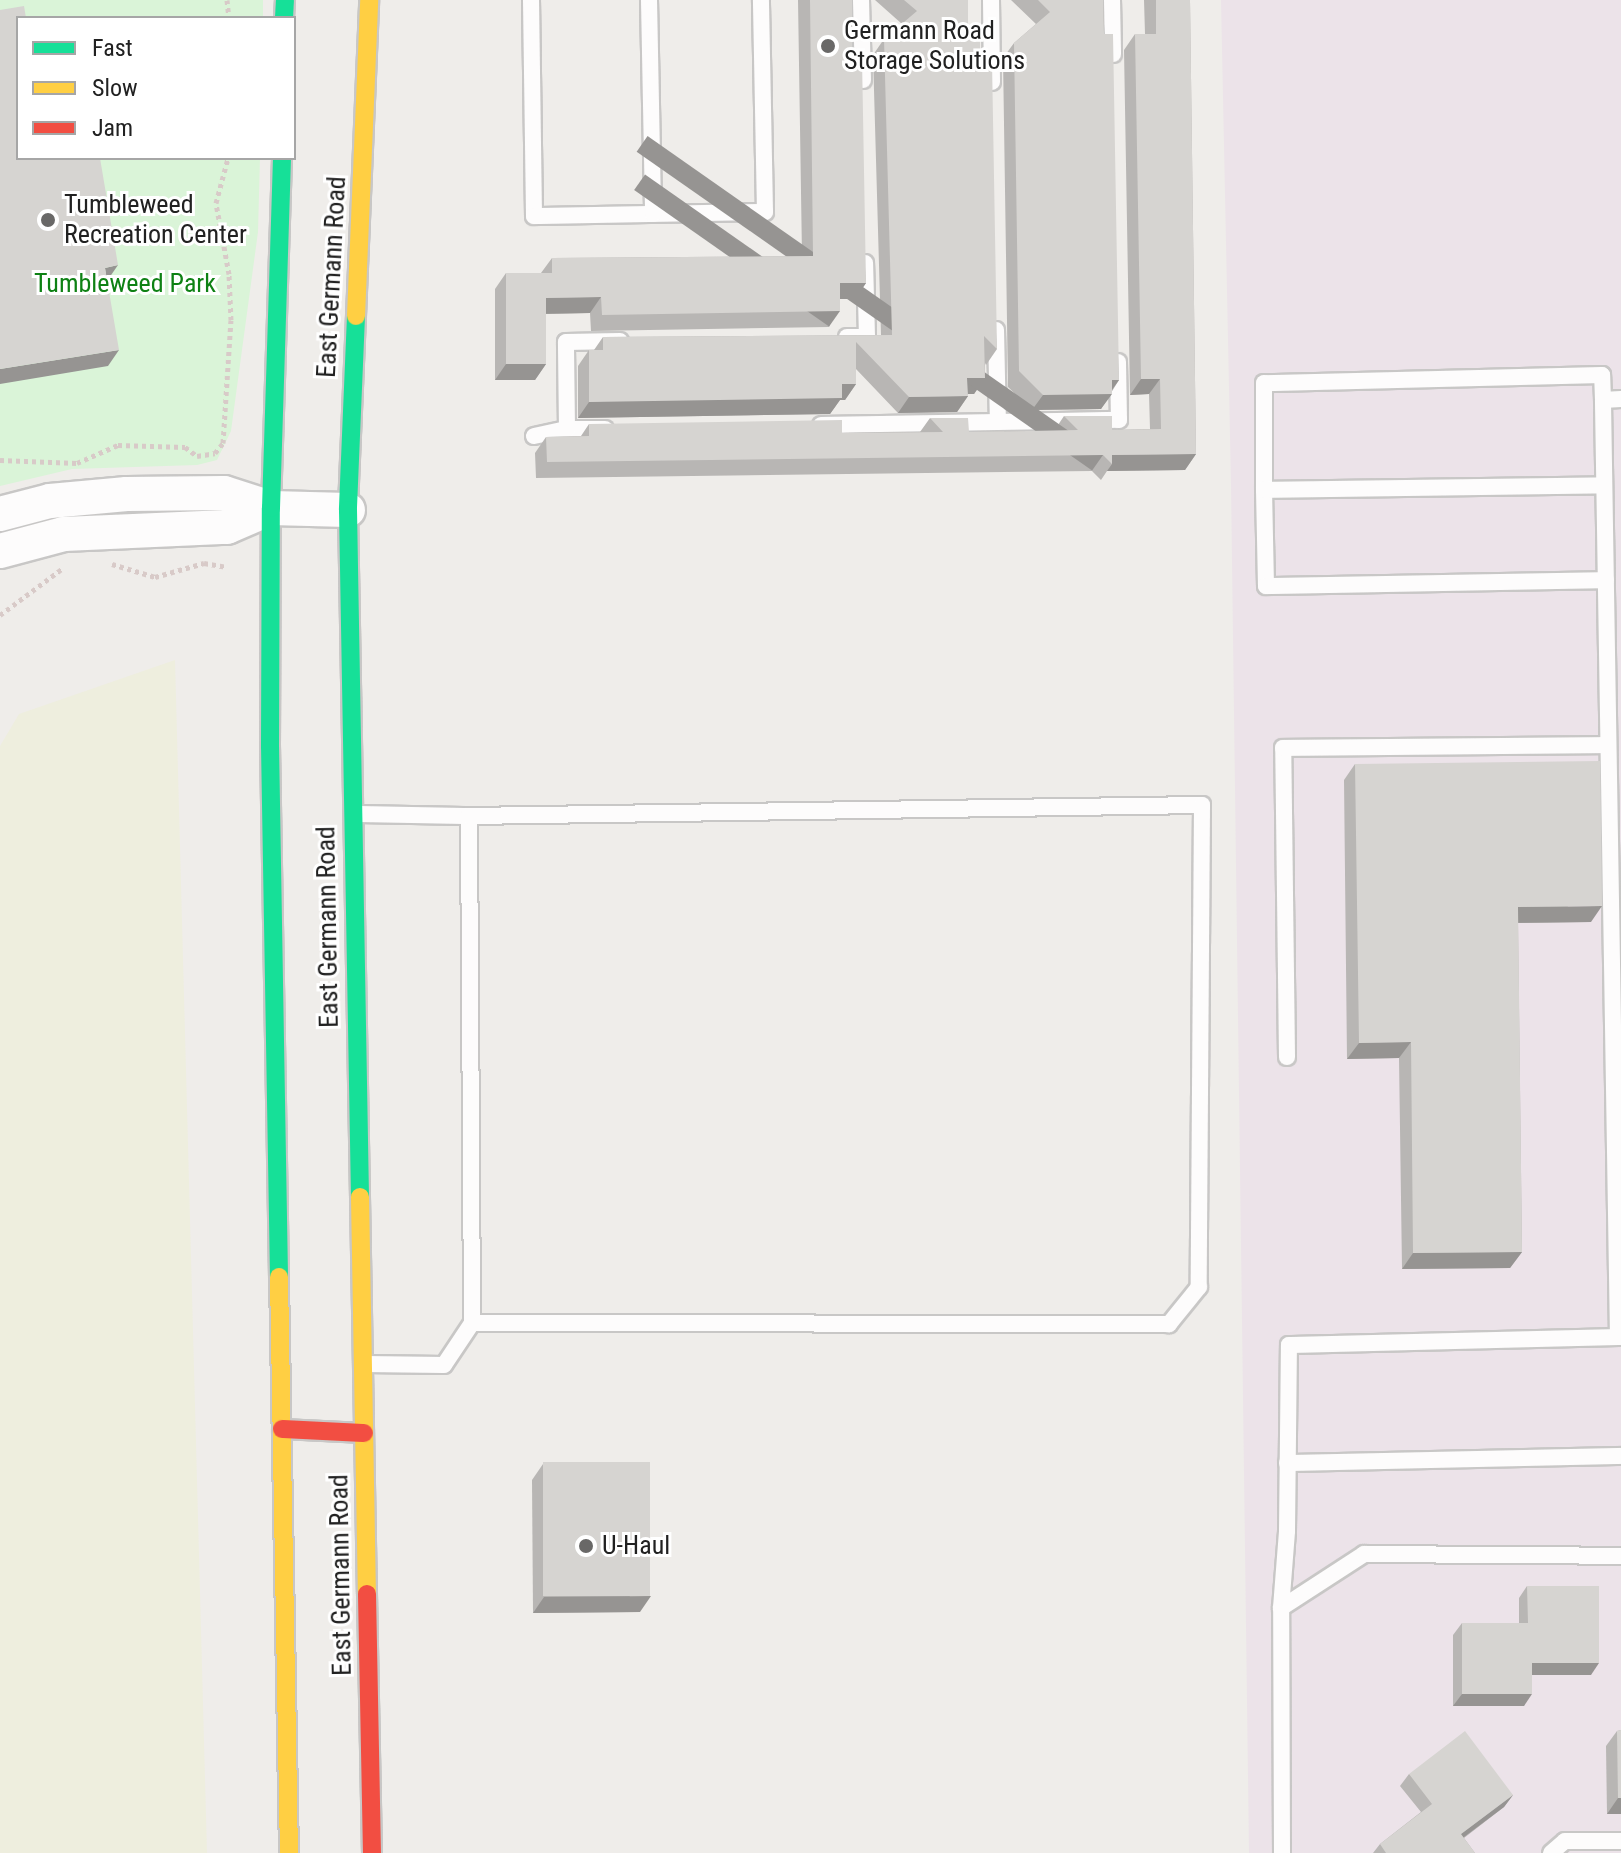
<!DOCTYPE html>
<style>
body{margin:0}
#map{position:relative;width:1621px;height:1853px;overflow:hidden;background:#efedea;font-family:"Roboto Condensed",sans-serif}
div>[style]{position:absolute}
.industrial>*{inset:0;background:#ece3e9}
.farmland>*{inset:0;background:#eeeede}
.park>*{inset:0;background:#daf4d8}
.path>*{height:5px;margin-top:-2.5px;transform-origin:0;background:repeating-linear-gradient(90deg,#d8cac8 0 4px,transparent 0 8px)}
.roads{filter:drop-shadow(2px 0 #c8c7c6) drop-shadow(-2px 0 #c8c7c6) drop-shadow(0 2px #c8c7c6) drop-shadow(0 -2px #c8c7c6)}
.lane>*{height:16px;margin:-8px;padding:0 8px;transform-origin:8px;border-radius:8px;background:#fdfcfc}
.street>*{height:34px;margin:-17px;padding:0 17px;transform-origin:17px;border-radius:17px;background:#fdfcfc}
.fast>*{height:18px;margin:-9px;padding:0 9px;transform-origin:9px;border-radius:9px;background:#16e098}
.slow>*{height:18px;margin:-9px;padding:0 9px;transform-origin:9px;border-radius:9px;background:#ffcf43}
.jam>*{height:18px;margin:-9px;padding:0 9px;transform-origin:9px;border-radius:9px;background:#f24e42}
.wall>*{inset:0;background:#b8b6b4}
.shaded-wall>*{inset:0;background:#969492;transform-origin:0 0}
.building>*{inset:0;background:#d6d4d1;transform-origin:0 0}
.dots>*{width:22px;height:22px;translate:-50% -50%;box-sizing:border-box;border:4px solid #fff;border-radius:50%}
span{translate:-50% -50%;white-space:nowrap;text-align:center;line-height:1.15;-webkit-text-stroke:6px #fff;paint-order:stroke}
.poi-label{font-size:26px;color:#212121}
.left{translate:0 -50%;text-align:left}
.street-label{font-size:26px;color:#212121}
.park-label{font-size:26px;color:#0e8114}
.legend{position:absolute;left:16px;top:16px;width:280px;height:144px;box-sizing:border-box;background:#fff;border:2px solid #a6a6a6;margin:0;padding:10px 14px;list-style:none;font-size:24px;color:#212121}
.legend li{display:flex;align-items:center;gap:16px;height:40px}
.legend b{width:40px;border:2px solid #a6a6a6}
</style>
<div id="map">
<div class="industrial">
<i style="clip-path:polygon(1221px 0,1621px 0,1621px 1853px,1249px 1853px,1231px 485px)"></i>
</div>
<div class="farmland">
<i style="clip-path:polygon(175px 660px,207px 1853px,0 1853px,0 746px,19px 714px)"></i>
</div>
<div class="park">
<i style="clip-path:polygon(0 0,263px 0,263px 18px,18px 18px,18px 158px,260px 158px,258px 232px,231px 431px,217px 460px,197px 465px,72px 469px,0 486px)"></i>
</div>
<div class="path">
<i style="left:227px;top:0;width:18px;rotate:84deg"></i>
<i style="left:0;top:460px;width:77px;rotate:2.2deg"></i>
<i style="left:77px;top:463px;width:45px;rotate:-23.7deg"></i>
<i style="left:118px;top:445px;width:67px;rotate:1.7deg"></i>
<i style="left:185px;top:447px;width:15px;rotate:37deg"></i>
<i style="left:197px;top:456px;width:18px;rotate:-9deg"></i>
<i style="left:215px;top:453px;width:13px;rotate:-51deg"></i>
<i style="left:223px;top:443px;width:123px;rotate:-86.3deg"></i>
<i style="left:231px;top:320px;width:46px;rotate:-92.5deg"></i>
<i style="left:229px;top:274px;width:72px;rotate:-100.4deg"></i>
<i style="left:216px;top:203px;width:47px;rotate:-75.1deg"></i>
<i style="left:112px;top:564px;width:45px;rotate:16.8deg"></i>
<i style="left:155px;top:577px;width:51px;rotate:-15.9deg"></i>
<i style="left:204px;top:563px;width:22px;rotate:10deg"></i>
<i style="left:0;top:615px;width:79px;rotate:-36.7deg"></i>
</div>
<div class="roads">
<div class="lane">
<i style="left:531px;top:0;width:216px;rotate:89.2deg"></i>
<i style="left:534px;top:216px;width:231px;rotate:-1deg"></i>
<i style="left:765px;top:212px;width:212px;rotate:-91.1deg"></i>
<i style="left:649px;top:0;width:214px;rotate:88.9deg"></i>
<i style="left:861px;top:0;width:80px;rotate:88.6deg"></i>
<i style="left:991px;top:0;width:82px;rotate:89.3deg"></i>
<i style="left:1112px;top:0;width:54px;rotate:88.9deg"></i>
<i style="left:996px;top:330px;width:92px;rotate:88.8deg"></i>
<i style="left:847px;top:337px;width:20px"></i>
<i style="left:867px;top:337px;width:74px;rotate:-91.5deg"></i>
<i style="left:1603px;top:400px;width:25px;rotate:-92deg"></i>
<i style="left:1602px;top:375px;width:338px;rotate:178.6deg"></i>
<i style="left:1264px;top:383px;width:107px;rotate:90deg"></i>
<i style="left:1264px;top:490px;width:96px;rotate:88.8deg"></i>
<i style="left:1266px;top:586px;width:340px;rotate:-1deg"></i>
<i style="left:821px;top:425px;width:298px;rotate:-1deg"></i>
<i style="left:1119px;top:420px;width:58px;rotate:-91deg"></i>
<i style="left:605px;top:429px;width:38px;rotate:180deg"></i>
<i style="left:567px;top:429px;width:87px;rotate:-90.7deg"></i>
<i style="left:566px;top:342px;width:54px;rotate:-1.1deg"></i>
<i style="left:534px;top:436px;width:34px;rotate:-12deg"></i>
<i style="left:1264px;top:490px;width:340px;rotate:-0.8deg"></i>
<i style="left:354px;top:814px;width:115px;rotate:1deg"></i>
<i style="left:469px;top:816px;width:507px;rotate:89.66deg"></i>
<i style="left:472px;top:1323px;width:50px;rotate:123.7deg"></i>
<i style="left:444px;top:1365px;width:79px;rotate:-179.3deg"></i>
<i style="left:469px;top:816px;width:733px;rotate:-0.86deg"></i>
<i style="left:1202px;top:805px;width:482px;rotate:90.4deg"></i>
<i style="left:1199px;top:1287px;width:48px;rotate:129deg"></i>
<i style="left:1169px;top:1324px;width:697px;rotate:-179.92deg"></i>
<i style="left:1287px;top:1057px;width:309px;rotate:-90.7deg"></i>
<i style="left:1283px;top:748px;width:325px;rotate:-0.5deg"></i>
<i style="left:1618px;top:1337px;width:937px;rotate:-90.92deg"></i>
<i style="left:1603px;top:400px;width:18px;rotate:-3deg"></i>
<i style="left:1287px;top:1463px;width:334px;rotate:-1.2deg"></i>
<i style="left:1281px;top:1608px;width:99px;rotate:-33deg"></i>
<i style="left:1364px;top:1554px;width:257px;rotate:0.4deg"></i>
<i style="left:1282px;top:1853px;width:245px;rotate:-90.2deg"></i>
<i style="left:1281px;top:1608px;width:77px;rotate:-85.5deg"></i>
<i style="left:1287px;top:1531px;width:186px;rotate:-89.4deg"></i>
<i style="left:1289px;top:1345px;width:332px;rotate:-1.4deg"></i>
<i style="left:1551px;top:1853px;width:18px;rotate:-41deg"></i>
<i style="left:1565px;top:1841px;width:56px"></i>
</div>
<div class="street">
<i style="left:0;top:514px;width:52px;rotate:-14.6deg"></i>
<i style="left:50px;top:501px;width:77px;rotate:-5.2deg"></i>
<i style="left:127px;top:494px;width:97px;rotate:-0.6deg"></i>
<i style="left:224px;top:493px;width:49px;rotate:17.7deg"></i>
<i style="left:271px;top:508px;width:77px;rotate:1.5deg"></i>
<i style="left:0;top:551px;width:66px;rotate:-14.9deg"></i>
<i style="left:64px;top:534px;width:163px;rotate:-2.5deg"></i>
<i style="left:227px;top:527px;width:48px;rotate:-23.4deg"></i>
</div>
<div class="fast">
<i style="left:284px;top:18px;width:18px;rotate:-87deg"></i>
<i style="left:356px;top:316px;width:194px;rotate:92.4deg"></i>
<i style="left:348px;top:510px;width:687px;rotate:89deg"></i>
<i style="left:279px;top:1277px;width:531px;rotate:-90.97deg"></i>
<i style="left:270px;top:746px;width:238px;rotate:-89.8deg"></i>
<i style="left:271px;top:508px;width:350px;rotate:-88.2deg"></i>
</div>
<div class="slow">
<i style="left:356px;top:316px;width:316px;rotate:-87.6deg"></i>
<i style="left:360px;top:1197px;width:397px;rotate:89deg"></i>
<i style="left:279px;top:1277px;width:576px;rotate:89.01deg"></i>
</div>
<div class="jam">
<i style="left:282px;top:1429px;width:82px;rotate:2.8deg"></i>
<i style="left:367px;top:1594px;width:259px;rotate:88.9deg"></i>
</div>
</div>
<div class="wall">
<i style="clip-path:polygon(798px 0,852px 0,852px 67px,866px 283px,855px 299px,840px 299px,829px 327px,591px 331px,590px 313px,546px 314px,546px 364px,535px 380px,495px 380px,495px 289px,506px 273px,541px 273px,552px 258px,802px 256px)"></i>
<i style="clip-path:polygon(875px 0,968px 0,968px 35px,980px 72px,997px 349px,986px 365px,985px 363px,985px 378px,974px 394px,968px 394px,968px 396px,957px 412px,898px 413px,856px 369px,856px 384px,845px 400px,840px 400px,830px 414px,578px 418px,578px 366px,589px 350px,594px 350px,603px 337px,881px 335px,873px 55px,884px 39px,902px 24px)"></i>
<i style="clip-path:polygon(1011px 0,1103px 0,1119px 380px,1101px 409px,1032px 410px,1008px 387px,1003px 58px,1014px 43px,1036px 24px)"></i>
<i style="clip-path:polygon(1144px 0,1190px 0,1196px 454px,1185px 470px,1107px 471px,1101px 480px,1092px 471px,536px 478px,535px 453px,546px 437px,581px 436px,589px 424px,842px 433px,920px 432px,930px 418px,969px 432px,1054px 431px,1064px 416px,1112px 430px,1150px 429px,1149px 394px,1130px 395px,1124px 50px,1135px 34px,1145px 34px)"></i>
<i style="clip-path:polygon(1355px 764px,1591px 922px,1518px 923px,1522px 1252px,1510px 1268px,1402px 1269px,1399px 1058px,1347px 1059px,1344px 780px)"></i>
<i style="clip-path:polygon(543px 1464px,640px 1612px,533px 1613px,532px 1480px)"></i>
<i style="clip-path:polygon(1527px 1586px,1591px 1675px,1532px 1675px,1524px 1706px,1453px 1706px,1453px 1635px,1462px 1623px,1519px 1623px,1519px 1598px)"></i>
<i style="clip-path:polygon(1621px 1730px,1621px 1814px,1607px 1814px,1606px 1746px,1617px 1731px)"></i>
<i style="clip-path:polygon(1409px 1774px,1513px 1795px,1504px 1807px,1464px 1838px,1475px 1853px,1373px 1853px,1380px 1844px,1421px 1812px,1400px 1786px)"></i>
</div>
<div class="shaded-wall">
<i style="clip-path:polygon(118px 265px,107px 281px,105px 268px)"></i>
<i style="clip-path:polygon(840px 283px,866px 283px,855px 299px,829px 299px)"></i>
<i style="clip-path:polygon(601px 297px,590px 313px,535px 314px,546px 298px)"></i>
<i style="left:840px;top:311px;width:19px;height:238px;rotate:125deg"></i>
<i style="clip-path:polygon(119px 350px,108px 366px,0 384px,0 369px)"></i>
<i style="clip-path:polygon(506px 364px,546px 364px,535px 380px,495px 380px)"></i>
<i style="clip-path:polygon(967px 378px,985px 378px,974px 394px,956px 394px)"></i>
<i style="clip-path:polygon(1141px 379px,1160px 379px,1149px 394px,1130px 395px)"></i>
<i style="clip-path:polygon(1112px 380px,1119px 380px,1109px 394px,1112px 394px,1101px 409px,1032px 410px,1043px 395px)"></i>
<i style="clip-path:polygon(842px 384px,856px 384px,845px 400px,840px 400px,830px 414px,578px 418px,589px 402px)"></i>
<i style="clip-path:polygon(968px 396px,957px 412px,898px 413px,909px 397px)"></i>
<i style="clip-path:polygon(1196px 454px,1185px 470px,1107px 471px,1112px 464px,1112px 455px)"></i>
<i style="left:1103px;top:455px;width:19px;height:556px;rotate:125deg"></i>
<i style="clip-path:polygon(1602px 906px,1591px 922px,1507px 923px,1518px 907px)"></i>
<i style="clip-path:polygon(1411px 1042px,1399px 1058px,1347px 1059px,1359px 1043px)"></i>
<i style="clip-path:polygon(1522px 1252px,1510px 1268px,1402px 1269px,1413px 1253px)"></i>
<i style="clip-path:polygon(651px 1596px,640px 1612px,533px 1613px,544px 1597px)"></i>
<i style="clip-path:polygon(1532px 1663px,1599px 1663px,1591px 1675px,1524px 1675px)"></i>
<i style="clip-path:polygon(1462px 1694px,1532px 1694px,1524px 1706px,1453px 1706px)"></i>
<i style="clip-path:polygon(1513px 1795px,1504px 1807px,1452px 1846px,1461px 1834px)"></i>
<i style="clip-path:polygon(1618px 1798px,1621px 1798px,1621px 1814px,1607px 1814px)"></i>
</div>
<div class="building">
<i style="clip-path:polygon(810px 0,852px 0,852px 67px,862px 58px,866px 283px,840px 283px,840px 311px,602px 315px,601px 297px,546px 298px,546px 364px,506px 364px,506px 273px,552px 273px,552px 258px,813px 256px)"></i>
<i style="clip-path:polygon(904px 0,968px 0,968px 35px,980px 35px,980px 72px,992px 61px,997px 349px,984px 336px,985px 378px,967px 378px,968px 396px,909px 397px,856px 342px,856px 384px,842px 384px,842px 398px,589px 402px,589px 350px,603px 350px,603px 337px,892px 335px,884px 39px,917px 11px)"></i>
<i style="clip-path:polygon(1038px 0,1103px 0,1104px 34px,1113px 34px,1119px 380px,1112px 380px,1112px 394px,1043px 395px,1019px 371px,1014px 43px,1050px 12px)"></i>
<i style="clip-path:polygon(1156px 0,1190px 0,1196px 454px,1112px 455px,1112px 464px,1103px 455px,547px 462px,546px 437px,589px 436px,589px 424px,842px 420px,842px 433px,943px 432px,930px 418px,968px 418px,969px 432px,1078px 430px,1064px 416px,1112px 416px,1112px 430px,1161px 429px,1160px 379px,1141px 379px,1135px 34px,1156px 34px)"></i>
<i style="clip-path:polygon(24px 6px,26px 18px,18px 18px,18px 158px,100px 158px,118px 265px,105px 268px,119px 350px,0 369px,0 10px)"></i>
<i style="clip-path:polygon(1600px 761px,1602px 906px,1518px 907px,1522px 1252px,1413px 1253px,1411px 1042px,1359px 1043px,1355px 764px)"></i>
<i style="left:650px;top:1462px;width:134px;height:107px;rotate:90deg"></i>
<i style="clip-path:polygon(1527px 1586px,1599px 1586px,1599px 1663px,1532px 1663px,1532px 1694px,1462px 1694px,1462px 1623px,1528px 1623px)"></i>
<i style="clip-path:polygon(1621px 1730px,1621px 1798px,1618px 1798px,1617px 1731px)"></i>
<i style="clip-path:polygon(1465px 1731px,1513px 1795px,1461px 1834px,1475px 1853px,1386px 1853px,1380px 1844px,1432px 1804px,1409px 1774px)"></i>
</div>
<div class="dots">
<i style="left:828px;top:46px;background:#696867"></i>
<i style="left:48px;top:220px;background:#696867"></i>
<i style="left:586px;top:1546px;background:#696867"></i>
</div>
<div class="poi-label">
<span class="left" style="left:844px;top:46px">Germann Road<br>Storage Solutions</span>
<span class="left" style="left:64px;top:220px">Tumbleweed<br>Recreation Center</span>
<span class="left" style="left:602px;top:1546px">U-Haul</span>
</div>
<div class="street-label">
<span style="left:332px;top:277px;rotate:-87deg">East Germann Road</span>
<span style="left:328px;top:927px;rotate:-91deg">East Germann Road</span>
<span style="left:341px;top:1575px;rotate:-91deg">East Germann Road</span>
</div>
<div class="park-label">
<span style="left:125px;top:284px">Tumbleweed Park</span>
</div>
<ul class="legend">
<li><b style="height:10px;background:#16e098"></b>Fast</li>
<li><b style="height:10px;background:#ffcf43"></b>Slow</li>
<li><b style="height:10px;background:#f24e42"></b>Jam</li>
</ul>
</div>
